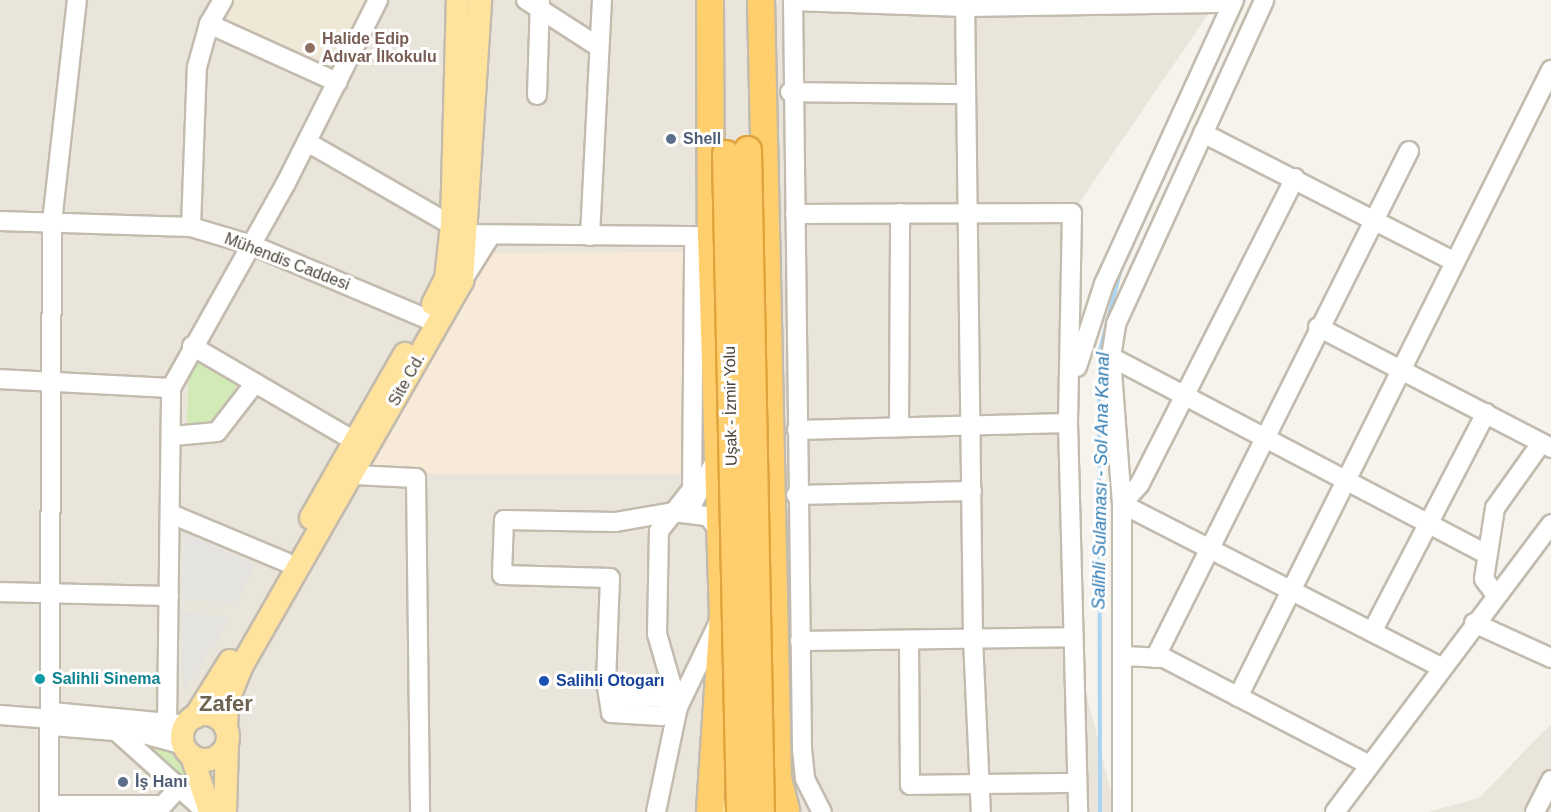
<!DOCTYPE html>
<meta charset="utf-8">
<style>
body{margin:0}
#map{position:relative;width:1551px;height:812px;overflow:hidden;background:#f6f3ec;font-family:Arial,sans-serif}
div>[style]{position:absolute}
.residential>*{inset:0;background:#eae5da}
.commercial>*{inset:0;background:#f7ead8}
.education>*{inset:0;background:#efe8d6}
.green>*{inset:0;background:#d2eab5}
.parking>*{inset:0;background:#e5e3e0}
.stream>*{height:4px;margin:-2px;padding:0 2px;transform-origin:2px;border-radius:2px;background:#a9d4f2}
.roads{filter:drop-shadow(2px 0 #c2bbae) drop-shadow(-2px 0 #c2bbae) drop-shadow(0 2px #c2bbae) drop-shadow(0 -2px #c2bbae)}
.minor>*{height:18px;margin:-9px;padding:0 9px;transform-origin:9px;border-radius:9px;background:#fff}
.major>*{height:22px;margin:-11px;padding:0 11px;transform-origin:11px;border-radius:11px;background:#ffe39c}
.major>.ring{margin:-11px;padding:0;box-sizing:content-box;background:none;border:22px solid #ffe39c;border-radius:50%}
.highway>*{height:26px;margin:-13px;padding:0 13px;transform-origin:13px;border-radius:13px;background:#ffcf6e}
.bridges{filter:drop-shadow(2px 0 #e0a43c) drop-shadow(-2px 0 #e0a43c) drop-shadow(0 2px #e0a43c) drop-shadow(0 -2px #e0a43c)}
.highway-bridge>*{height:26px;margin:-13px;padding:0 13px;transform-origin:13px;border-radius:13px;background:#ffcf6e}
.dots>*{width:16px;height:16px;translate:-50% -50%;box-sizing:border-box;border:3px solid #fff;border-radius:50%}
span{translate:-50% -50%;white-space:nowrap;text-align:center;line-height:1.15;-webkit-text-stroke:6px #fff;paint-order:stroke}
.education-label{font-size:16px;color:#785e54;font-weight:700}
.left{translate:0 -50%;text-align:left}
.service-label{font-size:16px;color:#4e5e75;font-weight:700}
.street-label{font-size:16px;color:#4b4439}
.culture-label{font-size:16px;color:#0d838f;font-weight:700}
.transit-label{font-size:16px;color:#164399;font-weight:700}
.water-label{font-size:18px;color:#2e7ab2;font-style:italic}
.district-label{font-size:22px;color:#6e6250;font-weight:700}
</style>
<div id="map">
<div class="residential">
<i style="clip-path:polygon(0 0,1218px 0,1072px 213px,1072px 636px,1116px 812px,0 812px)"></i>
<i style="clip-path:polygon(1551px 724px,1551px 812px,1428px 812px,1479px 798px)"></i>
</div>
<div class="commercial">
<i style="clip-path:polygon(684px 252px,683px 474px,424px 474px,369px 467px,493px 253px)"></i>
</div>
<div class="education">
<i style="clip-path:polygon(231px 0,369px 0,332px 74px,218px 22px)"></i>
</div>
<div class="green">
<i style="clip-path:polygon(203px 361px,239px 382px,213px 424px,187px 423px,189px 368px)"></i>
<i style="clip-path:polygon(143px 740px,183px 759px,202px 799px)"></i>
</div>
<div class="parking">
<i style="clip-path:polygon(185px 532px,254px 565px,238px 602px,181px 601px)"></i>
<i style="clip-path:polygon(180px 612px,232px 617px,183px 692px)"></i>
</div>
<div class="stream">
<i style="left:1100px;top:812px;width:458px;rotate:-90.1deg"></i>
<i style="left:1099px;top:354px;width:85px;rotate:-75.6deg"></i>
<i style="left:1120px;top:272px;width:299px;rotate:-65.5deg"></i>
</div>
<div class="roads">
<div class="minor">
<i style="left:526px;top:0;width:85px;rotate:32.9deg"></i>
<i style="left:793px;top:0;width:749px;rotate:89.31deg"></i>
<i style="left:802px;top:749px;width:30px;rotate:84deg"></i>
<i style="left:805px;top:779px;width:37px;rotate:63deg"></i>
<i style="left:965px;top:0;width:639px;rotate:89.28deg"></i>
<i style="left:973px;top:639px;width:173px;rotate:87.4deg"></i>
<i style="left:793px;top:1px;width:172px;rotate:2deg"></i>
<i style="left:965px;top:7px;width:252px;rotate:-0.9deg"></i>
<i style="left:209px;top:24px;width:141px;rotate:24.4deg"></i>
<i style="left:790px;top:92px;width:173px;rotate:0.7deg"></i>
<i style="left:537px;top:95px;width:95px;rotate:-88.2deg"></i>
<i style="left:1203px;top:133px;width:281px;rotate:27.1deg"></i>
<i style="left:307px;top:142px;width:185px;rotate:29.9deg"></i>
<i style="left:467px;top:234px;width:239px;rotate:0.5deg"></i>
<i style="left:1295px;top:178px;width:344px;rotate:116.9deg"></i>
<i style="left:1139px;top:485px;width:25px;rotate:132deg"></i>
<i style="left:1122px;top:504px;width:357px;rotate:27.1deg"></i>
<i style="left:795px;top:214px;width:277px;rotate:-0.2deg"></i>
<i style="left:1072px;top:213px;width:210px;rotate:91.1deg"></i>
<i style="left:1068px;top:423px;width:389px;rotate:88.5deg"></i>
<i style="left:0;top:221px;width:191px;rotate:1.8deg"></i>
<i style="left:191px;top:227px;width:64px;rotate:16.4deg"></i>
<i style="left:252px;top:245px;width:188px;rotate:22.9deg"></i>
<i style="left:191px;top:227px;width:160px;rotate:-87.9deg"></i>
<i style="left:197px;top:67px;width:45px;rotate:-74.4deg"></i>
<i style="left:209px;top:24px;width:28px;rotate:-60deg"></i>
<i style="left:590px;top:236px;width:236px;rotate:-87.1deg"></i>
<i style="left:462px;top:281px;width:54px;rotate:-57.8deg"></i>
<i style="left:1318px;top:327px;width:263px;rotate:27.4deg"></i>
<i style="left:192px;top:346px;width:200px;rotate:30.3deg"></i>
<i style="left:1111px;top:357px;width:421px;rotate:27.7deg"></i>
<i style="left:1077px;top:367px;width:87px;rotate:-72deg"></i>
<i style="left:1104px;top:284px;width:312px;rotate:-65.4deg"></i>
<i style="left:0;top:379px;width:171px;rotate:3deg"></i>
<i style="left:899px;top:426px;width:213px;rotate:-89.7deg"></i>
<i style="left:797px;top:430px;width:271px;rotate:-1.5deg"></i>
<i style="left:173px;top:436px;width:44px;rotate:-5.2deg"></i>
<i style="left:217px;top:432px;width:62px;rotate:-52.2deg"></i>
<i style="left:714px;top:463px;width:45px;rotate:117.7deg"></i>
<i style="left:693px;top:503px;width:22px;rotate:156deg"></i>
<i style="left:673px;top:512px;width:35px;rotate:7deg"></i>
<i style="left:708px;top:516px;width:20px;rotate:53deg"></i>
<i style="left:354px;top:475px;width:62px;rotate:2.8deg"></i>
<i style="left:416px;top:478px;width:334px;rotate:89.3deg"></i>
<i style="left:796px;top:495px;width:176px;rotate:-1.3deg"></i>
<i style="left:673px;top:512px;width:59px;rotate:170.2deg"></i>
<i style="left:615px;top:522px;width:111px;rotate:-179deg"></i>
<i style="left:504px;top:520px;width:55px;rotate:92.1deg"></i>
<i style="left:502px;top:575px;width:108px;rotate:1.6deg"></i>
<i style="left:610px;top:578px;width:103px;rotate:92.2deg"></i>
<i style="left:606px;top:681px;width:32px;rotate:81deg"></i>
<i style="left:611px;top:713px;width:50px;rotate:3.4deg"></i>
<i style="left:661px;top:716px;width:19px;rotate:-28deg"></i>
<i style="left:678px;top:707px;width:92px;rotate:-64.3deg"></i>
<i style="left:171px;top:514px;width:125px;rotate:22.7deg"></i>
<i style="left:0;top:592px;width:169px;rotate:1.4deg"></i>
<i style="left:1496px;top:595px;width:20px;rotate:-127deg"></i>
<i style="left:1484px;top:579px;width:72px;rotate:-81.2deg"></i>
<i style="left:1495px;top:508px;width:77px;rotate:-54.5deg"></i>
<i style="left:1474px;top:623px;width:85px;rotate:24.4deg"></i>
<i style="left:1372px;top:632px;width:247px;rotate:-62.5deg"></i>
<i style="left:800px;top:641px;width:272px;rotate:-0.8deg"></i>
<i style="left:909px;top:642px;width:143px;rotate:89.6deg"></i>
<i style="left:910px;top:785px;width:166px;rotate:-0.7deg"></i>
<i style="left:1124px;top:656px;width:40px;rotate:2.9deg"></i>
<i style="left:1164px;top:658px;width:230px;rotate:27.5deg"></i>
<i style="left:1155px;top:658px;width:567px;rotate:-63.39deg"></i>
<i style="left:610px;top:696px;width:55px;rotate:2.1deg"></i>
<i style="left:665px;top:698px;width:16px;rotate:35deg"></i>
<i style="left:1238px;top:697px;width:701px;rotate:-63.47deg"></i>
<i style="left:52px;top:712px;width:127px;rotate:5.4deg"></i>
<i style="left:0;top:715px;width:52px;rotate:4.4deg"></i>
<i style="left:52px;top:726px;width:88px;rotate:4.5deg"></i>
<i style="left:140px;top:733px;width:46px;rotate:15.3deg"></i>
<i style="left:115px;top:730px;width:122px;rotate:42deg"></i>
<i style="left:182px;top:738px;width:20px;rotate:-139deg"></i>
<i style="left:167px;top:725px;width:337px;rotate:-89.3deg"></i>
<i style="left:171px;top:388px;width:235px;rotate:-60.7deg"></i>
<i style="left:286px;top:183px;width:205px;rotate:-63.3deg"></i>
<i style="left:50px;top:805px;width:113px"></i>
<i style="left:163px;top:805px;width:24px;rotate:-48deg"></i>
<i style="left:49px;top:812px;width:590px;rotate:-89.71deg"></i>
<i style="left:52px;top:222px;width:223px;rotate:-83.6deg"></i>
<i style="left:656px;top:812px;width:107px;rotate:-78.2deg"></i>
<i style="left:678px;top:707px;width:76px;rotate:-106deg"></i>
<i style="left:657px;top:634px;width:103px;rotate:-88.9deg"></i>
<i style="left:659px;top:531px;width:53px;rotate:-51.8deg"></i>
<i style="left:692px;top:489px;width:251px;rotate:-89.5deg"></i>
<i style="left:1122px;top:812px;width:308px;rotate:-90deg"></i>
<i style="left:1122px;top:504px;width:147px;rotate:-94.3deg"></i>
<i style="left:1111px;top:357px;width:33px;rotate:-81deg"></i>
<i style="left:1116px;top:324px;width:356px;rotate:-65.4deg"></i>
<i style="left:1335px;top:812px;width:360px;rotate:-53.1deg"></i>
<i style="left:1535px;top:812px;width:36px;rotate:-63deg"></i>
</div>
<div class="major">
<i style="left:433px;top:304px;width:28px;rotate:-63deg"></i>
<i style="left:446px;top:279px;width:54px;rotate:-83.7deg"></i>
<i style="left:452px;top:225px;width:225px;rotate:-88.5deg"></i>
<i style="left:311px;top:518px;width:189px;rotate:-60.2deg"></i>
<i class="ring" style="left:182px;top:714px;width:24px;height:24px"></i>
<i style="left:195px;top:717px;width:66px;rotate:-58deg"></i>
<i style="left:226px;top:728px;width:26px;rotate:-88deg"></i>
<i style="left:227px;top:702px;width:38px;rotate:-68deg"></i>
<i style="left:241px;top:667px;width:445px;rotate:-60.2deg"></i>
<i style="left:462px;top:281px;width:282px;rotate:-86.3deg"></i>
<i style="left:192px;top:756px;width:59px;rotate:72.2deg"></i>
<i style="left:225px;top:812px;width:69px;rotate:-88.3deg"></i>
<i style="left:723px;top:812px;width:35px;rotate:-13deg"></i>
</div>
<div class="highway">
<i style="left:710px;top:0;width:235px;rotate:89.8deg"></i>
<i style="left:711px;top:235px;width:379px;rotate:88.2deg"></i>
<i style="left:723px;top:614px;width:198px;rotate:93.8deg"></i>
<i style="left:761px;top:0;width:778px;rotate:88.75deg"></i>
<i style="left:778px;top:778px;width:34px;rotate:76deg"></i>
</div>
</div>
<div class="bridges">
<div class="highway-bridge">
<i style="left:748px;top:150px;width:662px;rotate:88.88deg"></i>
<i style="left:726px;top:154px;width:658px;rotate:88.78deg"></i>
</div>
</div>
<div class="dots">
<i style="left:310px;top:48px;background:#8d6e63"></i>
<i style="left:671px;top:139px;background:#5c6f8a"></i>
<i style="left:40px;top:679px;background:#0f9aa8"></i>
<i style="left:544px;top:681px;background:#1a4fb4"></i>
<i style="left:123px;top:782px;background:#5c6f8a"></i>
</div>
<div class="education-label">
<span class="left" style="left:322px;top:48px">Halide Edip<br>Adıvar İlkokulu</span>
</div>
<div class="service-label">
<span class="left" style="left:683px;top:139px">Shell</span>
<span class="left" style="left:135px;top:782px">İş Hanı</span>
</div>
<div class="street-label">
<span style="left:287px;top:262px;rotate:21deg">Mühendis Caddesi</span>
<span style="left:407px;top:380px;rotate:-61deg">Site Cd.</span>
<span style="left:731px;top:406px;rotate:-91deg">Uşak - İzmir Yolu</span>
</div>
<div class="culture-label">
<span class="left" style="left:52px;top:679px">Salihli Sinema</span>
</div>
<div class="transit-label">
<span class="left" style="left:556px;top:681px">Salihli Otogarı</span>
</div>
<div class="water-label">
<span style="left:1101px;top:481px;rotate:-89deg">Salihli Sulaması - Sol Ana Kanal</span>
</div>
<div class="district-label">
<span style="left:226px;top:704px">Zafer</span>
</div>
</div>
